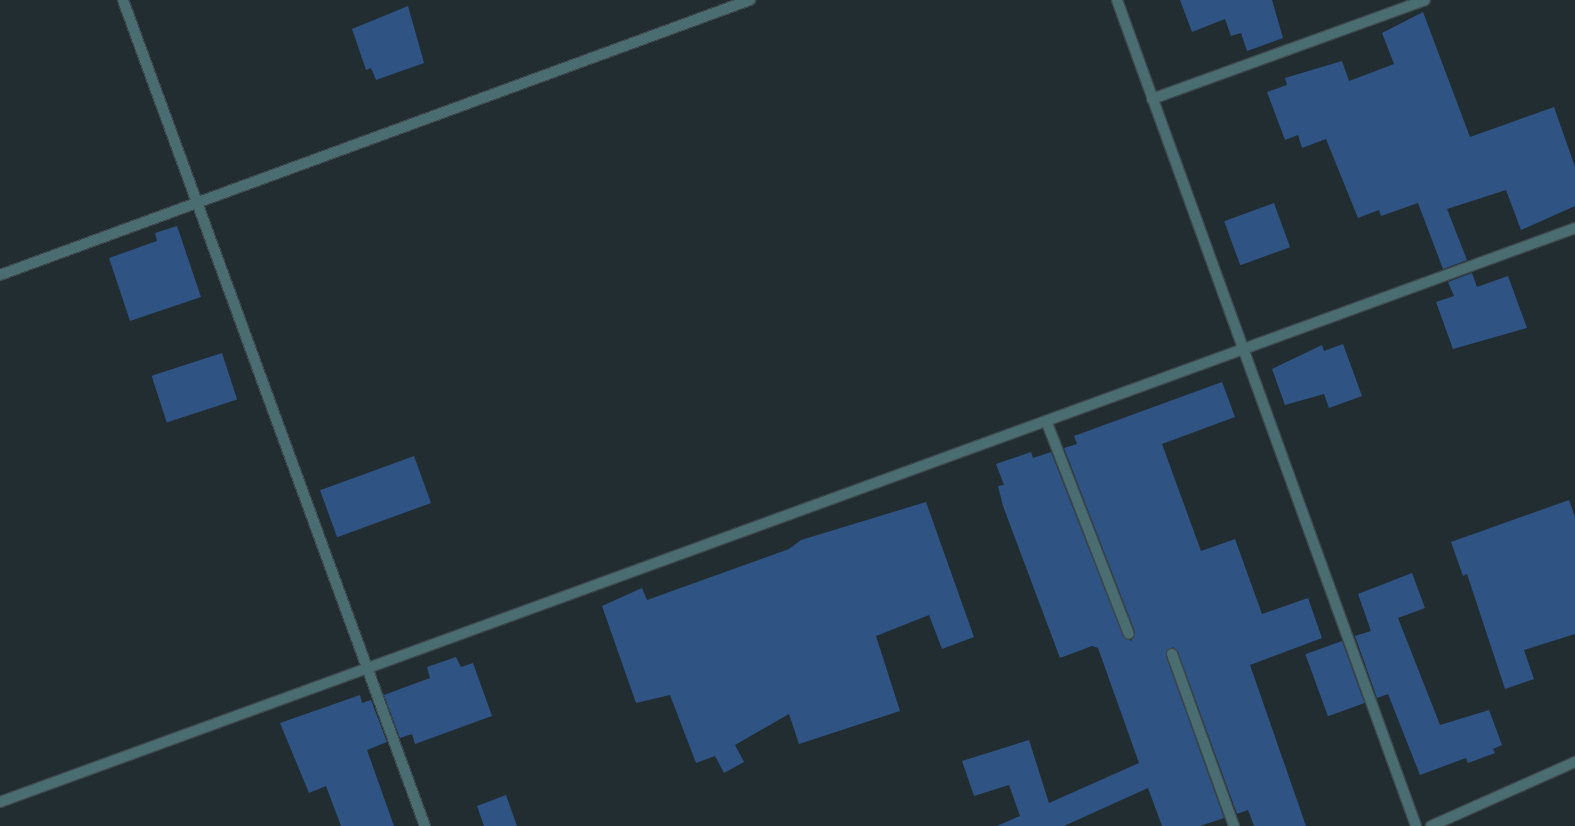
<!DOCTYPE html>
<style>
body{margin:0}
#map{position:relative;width:1575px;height:826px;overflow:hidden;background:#222d32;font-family:Poppins,sans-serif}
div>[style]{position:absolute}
.building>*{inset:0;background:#2f5383;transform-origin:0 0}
.roads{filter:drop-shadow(1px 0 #3e484d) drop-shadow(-1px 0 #3e484d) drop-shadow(0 1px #3e484d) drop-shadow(0 -1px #3e484d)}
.minor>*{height:10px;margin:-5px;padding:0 5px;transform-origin:5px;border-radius:5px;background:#4a6d71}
span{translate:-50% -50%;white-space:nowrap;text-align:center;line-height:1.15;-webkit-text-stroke:4px #0f1417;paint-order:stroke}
</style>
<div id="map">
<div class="building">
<i style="clip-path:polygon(1180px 0,1272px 0,1283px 38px,1247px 51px,1241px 33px,1231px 36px,1225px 19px,1192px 32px)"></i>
<i style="clip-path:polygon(408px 6px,424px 63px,376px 80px,371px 68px,366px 70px,352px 29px)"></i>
<i style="clip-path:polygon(1423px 12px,1470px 137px,1554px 107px,1575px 167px,1575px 206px,1521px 230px,1506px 190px,1447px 209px,1467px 260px,1443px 269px,1418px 203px,1381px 216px,1379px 210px,1358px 218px,1326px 139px,1302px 148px,1298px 135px,1285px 140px,1267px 92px,1287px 85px,1285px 78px,1342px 61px,1349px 81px,1394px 64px,1382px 33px)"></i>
<i style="left:1274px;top:203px;width:47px;height:53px;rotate:70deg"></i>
<i style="clip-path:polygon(177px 226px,201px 297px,130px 321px,109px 258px,157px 241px,155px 233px)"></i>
<i style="clip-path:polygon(1472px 273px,1477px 287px,1508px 276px,1527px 328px,1453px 349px,1436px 302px,1454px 296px,1448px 282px)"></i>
<i style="clip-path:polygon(1343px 344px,1362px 396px,1329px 408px,1324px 394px,1285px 405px,1272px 369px,1322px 345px,1324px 351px)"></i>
<i style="left:222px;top:353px;width:49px;height:74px;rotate:72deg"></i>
<i style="clip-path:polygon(1222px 382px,1235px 417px,1162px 444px,1201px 551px,1235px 539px,1262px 614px,1308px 598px,1322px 638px,1250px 665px,1306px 826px,1254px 826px,1248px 810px,1237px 814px,1178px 652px,1173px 647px,1166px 656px,1224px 818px,1200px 826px,1162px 826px,1148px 788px,1064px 826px,997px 826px,1020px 816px,1009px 785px,974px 796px,962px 761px,1029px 740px,1049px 803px,1139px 763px,1098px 648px,1092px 646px,1060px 658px,1003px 506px,998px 486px,1004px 485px,996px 464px,1031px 452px,1033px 458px,1051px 452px,1123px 636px,1131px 641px,1135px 632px,1064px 448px,1077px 444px,1074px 436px)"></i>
<i style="left:414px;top:456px;width:50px;height:100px;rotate:70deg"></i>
<i style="clip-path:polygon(1569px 500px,1575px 517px,1575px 634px,1524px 650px,1534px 679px,1505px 689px,1467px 574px,1463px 576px,1451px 542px)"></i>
<i style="clip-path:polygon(926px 502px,974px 637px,942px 649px,929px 615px,876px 636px,900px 711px,799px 744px,789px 714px,735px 745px,744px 762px,724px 773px,715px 756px,696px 763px,670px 695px,636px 703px,602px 606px,642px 588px,647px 600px,789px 549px,801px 540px)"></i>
<i style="clip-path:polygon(1412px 573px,1425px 608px,1398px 618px,1440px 725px,1489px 710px,1502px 745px,1493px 749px,1495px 753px,1468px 763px,1466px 758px,1420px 775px,1388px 694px,1377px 698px,1355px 636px,1371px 631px,1358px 594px)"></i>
<i style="left:1342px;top:641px;width:66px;height:39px;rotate:70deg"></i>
<i style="clip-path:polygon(456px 657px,461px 667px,473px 663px,492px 716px,415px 744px,412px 734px,400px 738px,384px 695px,430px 678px,427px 667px)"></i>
<i style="clip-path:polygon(360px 695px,362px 703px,371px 700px,387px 742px,367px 750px,394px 826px,341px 826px,326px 786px,309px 793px,280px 723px)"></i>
<i style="clip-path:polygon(506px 795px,517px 826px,484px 826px,477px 806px)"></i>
</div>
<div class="roads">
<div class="minor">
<i style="left:123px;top:0;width:879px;rotate:69.92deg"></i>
<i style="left:1117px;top:0;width:878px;rotate:70.1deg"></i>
<i style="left:1152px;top:99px;width:290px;rotate:-19.9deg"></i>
<i style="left:0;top:275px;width:799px;rotate:-20.14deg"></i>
<i style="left:1047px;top:423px;width:226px;rotate:68.8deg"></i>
<i style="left:1172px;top:654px;width:183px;rotate:70.2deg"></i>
<i style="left:0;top:802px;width:1676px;rotate:-20.02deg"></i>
<i style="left:1431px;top:826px;width:158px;rotate:-24deg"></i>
</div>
</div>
</div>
